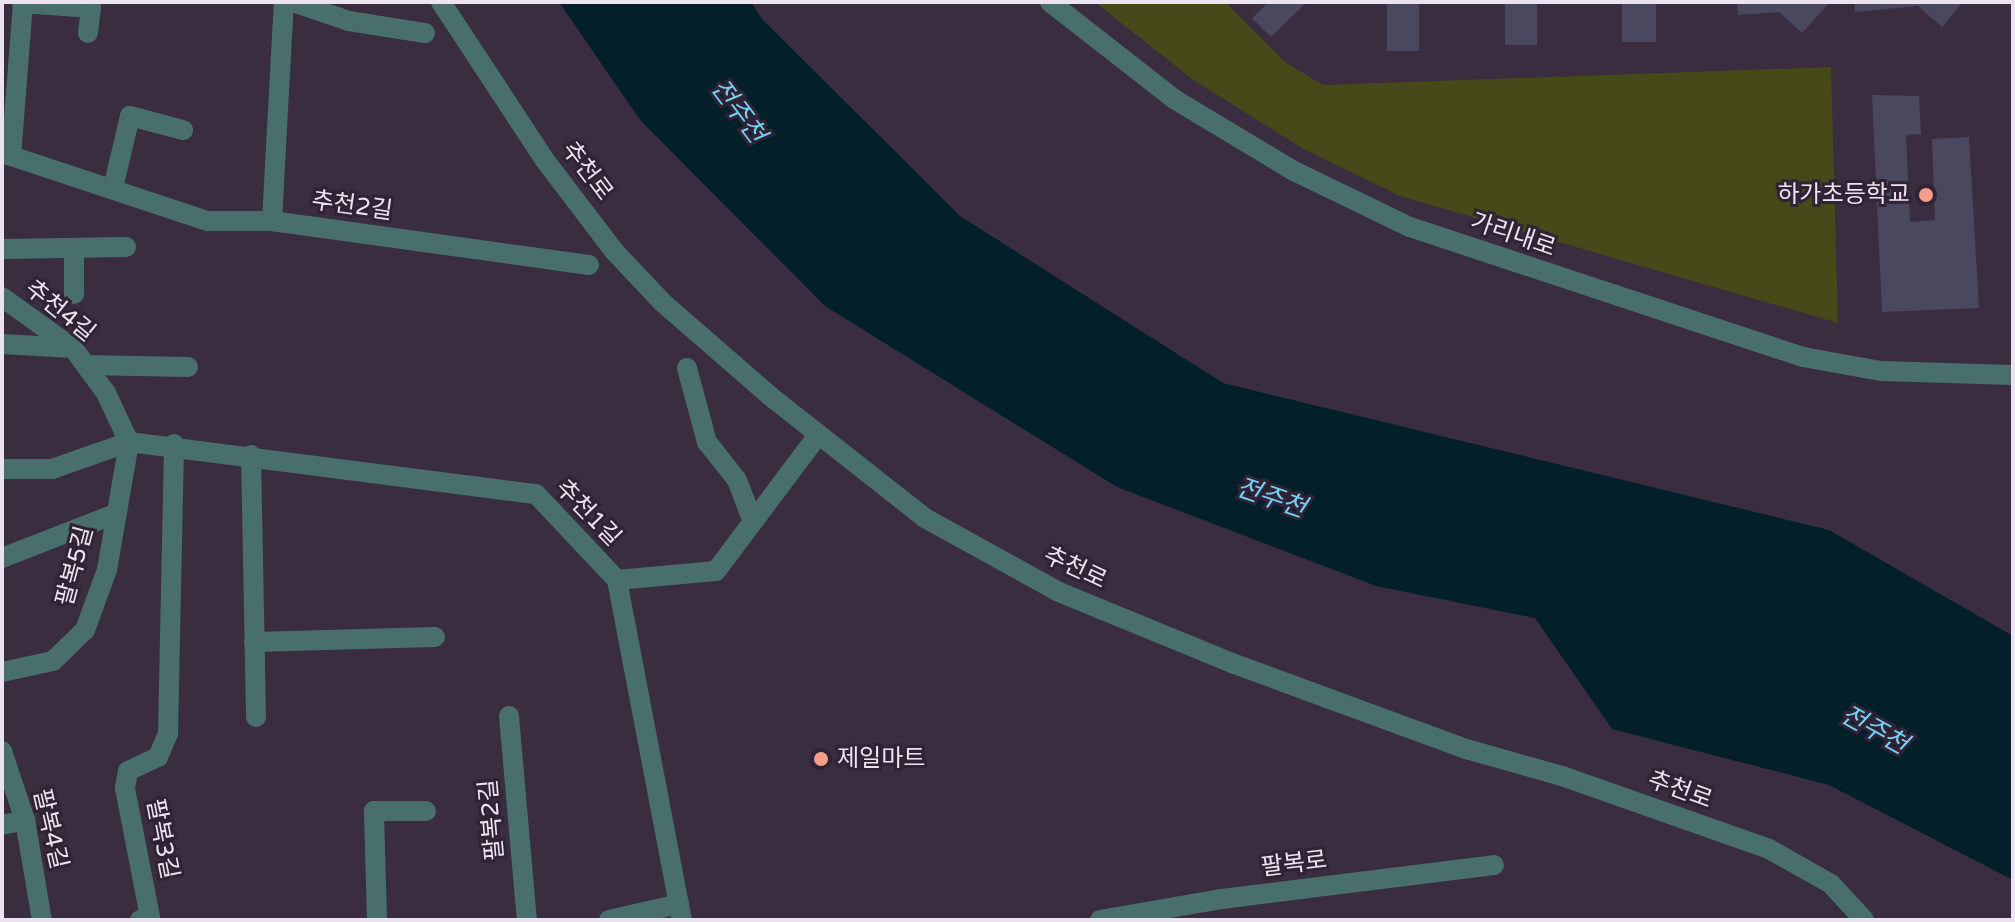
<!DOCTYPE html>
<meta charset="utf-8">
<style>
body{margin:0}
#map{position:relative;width:2015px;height:922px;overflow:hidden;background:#3a2d3f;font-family:"Varela Round","Noto Sans KR",sans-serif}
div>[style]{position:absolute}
.green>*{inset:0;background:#464918}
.water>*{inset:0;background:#021f2a}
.building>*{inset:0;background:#4a485e;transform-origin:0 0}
.minor>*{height:20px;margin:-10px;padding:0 10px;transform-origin:10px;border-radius:10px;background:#486f6b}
.dots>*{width:22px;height:22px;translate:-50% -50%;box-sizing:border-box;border:4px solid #2f2335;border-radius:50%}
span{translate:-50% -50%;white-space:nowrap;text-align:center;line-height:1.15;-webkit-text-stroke:6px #2f2335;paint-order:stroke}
.street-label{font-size:24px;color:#ebe3ef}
.poi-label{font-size:24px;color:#ebe3ef}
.right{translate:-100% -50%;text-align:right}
.left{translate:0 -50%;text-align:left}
.water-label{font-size:26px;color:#72d1f7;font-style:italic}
.frame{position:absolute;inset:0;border:4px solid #ebe3ef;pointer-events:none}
</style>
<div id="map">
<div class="green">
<i style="clip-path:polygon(1095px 2px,1225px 2px,1285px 62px,1323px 85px,1831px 67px,1838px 323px,1400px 196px,1302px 148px,1192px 79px)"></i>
</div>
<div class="water">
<i style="clip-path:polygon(559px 2px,751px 2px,762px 19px,960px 216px,1223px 383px,1829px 530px,2013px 636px,2013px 880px,1829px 785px,1612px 729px,1535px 618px,1376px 586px,1117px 487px,825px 306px,640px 120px)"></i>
</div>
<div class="building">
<i style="clip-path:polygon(1269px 2px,1307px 2px,1271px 37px,1252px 18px)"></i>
<i style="left:1387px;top:2px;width:32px;height:49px"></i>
<i style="left:1505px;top:2px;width:32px;height:43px"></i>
<i style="left:1622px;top:2px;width:34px;height:40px"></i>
<i style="clip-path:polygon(1737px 2px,1830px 2px,1802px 33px,1779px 12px,1738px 15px)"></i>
<i style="clip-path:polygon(1854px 2px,1963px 2px,1942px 27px,1918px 6px,1855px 12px)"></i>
<i style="clip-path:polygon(1872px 95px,1919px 96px,1921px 134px,1906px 135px,1910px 222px,1935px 220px,1932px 139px,1969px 137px,1979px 308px,1882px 312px)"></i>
</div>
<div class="minor">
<i style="left:293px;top:2px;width:59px;rotate:18.7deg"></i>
<i style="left:349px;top:21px;width:77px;rotate:9deg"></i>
<i style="left:441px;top:2px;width:188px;rotate:56.7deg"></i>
<i style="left:544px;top:159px;width:116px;rotate:52.7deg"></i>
<i style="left:614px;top:251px;width:70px;rotate:46.7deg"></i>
<i style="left:662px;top:302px;width:143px;rotate:41deg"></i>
<i style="left:770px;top:396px;width:197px;rotate:38.2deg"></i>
<i style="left:925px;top:518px;width:153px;rotate:28.9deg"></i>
<i style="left:1059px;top:592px;width:187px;rotate:22.3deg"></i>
<i style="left:1232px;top:663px;width:249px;rotate:20.2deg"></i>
<i style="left:1466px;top:749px;width:100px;rotate:15.7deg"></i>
<i style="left:1562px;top:776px;width:219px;rotate:19.4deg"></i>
<i style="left:1769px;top:849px;width:71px;rotate:29.4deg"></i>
<i style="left:1831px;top:884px;width:49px;rotate:47.5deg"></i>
<i style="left:1050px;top:2px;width:157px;rotate:38deg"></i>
<i style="left:1174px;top:99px;width:140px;rotate:31deg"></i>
<i style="left:1294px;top:171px;width:129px;rotate:25.8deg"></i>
<i style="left:1410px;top:227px;width:414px;rotate:18.3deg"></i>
<i style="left:1803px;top:357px;width:79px;rotate:10.2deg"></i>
<i style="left:1881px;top:371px;width:132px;rotate:1.7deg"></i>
<i style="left:22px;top:3px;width:69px;rotate:4.1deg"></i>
<i style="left:91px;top:8px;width:25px;rotate:97deg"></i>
<i style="left:2px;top:153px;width:217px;rotate:18.3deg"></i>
<i style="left:208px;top:221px;width:64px"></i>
<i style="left:272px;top:221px;width:320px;rotate:7.9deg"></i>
<i style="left:11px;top:156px;width:154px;rotate:-85.5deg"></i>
<i style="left:113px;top:188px;width:74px;rotate:-76.7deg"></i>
<i style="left:130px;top:116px;width:55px;rotate:14.8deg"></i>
<i style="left:272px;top:221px;width:219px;rotate:-86.9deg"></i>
<i style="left:2px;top:249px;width:124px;rotate:-0.9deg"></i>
<i style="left:74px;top:294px;width:46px;rotate:-90deg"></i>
<i style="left:2px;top:297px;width:87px;rotate:35.7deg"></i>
<i style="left:73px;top:348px;width:56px;rotate:53.7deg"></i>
<i style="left:106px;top:393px;width:54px;rotate:64.9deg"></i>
<i style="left:2px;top:344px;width:71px;rotate:3.2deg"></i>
<i style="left:86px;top:365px;width:102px;rotate:1.1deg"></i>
<i style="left:687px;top:368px;width:77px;rotate:74.9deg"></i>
<i style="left:707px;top:442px;width:48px;rotate:51.7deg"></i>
<i style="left:737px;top:480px;width:45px;rotate:69.1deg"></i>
<i style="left:251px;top:455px;width:262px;rotate:88.9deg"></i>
<i style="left:2px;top:469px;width:50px"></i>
<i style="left:52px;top:469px;width:82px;rotate:-19.3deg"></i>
<i style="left:129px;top:442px;width:410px;rotate:7.3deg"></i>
<i style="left:536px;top:494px;width:118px;rotate:46.7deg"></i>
<i style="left:617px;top:580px;width:99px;rotate:-5.2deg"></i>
<i style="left:716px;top:571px;width:170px;rotate:-53.1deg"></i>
<i style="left:2px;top:558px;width:121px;rotate:-21.3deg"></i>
<i style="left:617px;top:580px;width:346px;rotate:79.2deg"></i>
<i style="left:254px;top:642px;width:181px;rotate:-1.6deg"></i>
<i style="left:2px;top:672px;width:52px;rotate:-12.2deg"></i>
<i style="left:53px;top:661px;width:45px;rotate:-44.1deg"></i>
<i style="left:85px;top:630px;width:64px;rotate:-69.9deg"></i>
<i style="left:107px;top:570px;width:130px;rotate:-80.2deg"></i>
<i style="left:509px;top:716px;width:205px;rotate:85deg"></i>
<i style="left:2px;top:751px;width:73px;rotate:71.6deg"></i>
<i style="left:25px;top:820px;width:101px;rotate:80.4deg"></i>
<i style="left:2px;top:825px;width:24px;rotate:-12deg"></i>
<i style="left:140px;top:920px;width:10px;rotate:-17deg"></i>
<i style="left:150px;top:917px;width:131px;rotate:-101deg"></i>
<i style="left:125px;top:788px;width:17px;rotate:-80deg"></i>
<i style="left:128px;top:771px;width:33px;rotate:-25deg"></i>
<i style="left:158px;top:757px;width:26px;rotate:-67deg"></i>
<i style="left:168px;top:733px;width:289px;rotate:-88.8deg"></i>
<i style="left:377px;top:920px;width:109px;rotate:-91.6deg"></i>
<i style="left:374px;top:811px;width:52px"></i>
<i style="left:609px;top:920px;width:72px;rotate:-12.9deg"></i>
<i style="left:1100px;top:920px;width:124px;rotate:-9.8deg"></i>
<i style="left:1222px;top:899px;width:274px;rotate:-7.1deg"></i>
</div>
<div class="dots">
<i style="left:1926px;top:195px;background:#f49e89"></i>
<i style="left:821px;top:759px;background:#f49e89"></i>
</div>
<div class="street-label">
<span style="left:587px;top:171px;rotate:53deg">추천로</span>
<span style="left:352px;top:206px;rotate:8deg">추천2길</span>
<span style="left:1513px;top:235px;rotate:19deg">가리내로</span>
<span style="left:60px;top:311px;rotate:39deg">추천4길</span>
<span style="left:588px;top:513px;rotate:46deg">추천1길</span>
<span style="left:75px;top:566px;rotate:-75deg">팔복5길</span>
<span style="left:1075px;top:568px;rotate:25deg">추천로</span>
<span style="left:1680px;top:790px;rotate:20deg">추천로</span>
<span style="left:492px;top:820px;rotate:-95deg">팔복2길</span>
<span style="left:50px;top:829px;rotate:77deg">팔복4길</span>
<span style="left:162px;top:839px;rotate:79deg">팔복3길</span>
<span style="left:1294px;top:864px;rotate:-7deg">팔복로</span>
</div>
<div class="poi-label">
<span class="right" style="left:1910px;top:195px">하가초등학교</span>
<span class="left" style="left:837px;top:759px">제일마트</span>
</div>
<div class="water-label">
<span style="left:738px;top:111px;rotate:53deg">전주천</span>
<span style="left:1271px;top:498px;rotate:19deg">전주천</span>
<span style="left:1874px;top:730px;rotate:29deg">전주천</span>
</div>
<div class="frame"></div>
</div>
